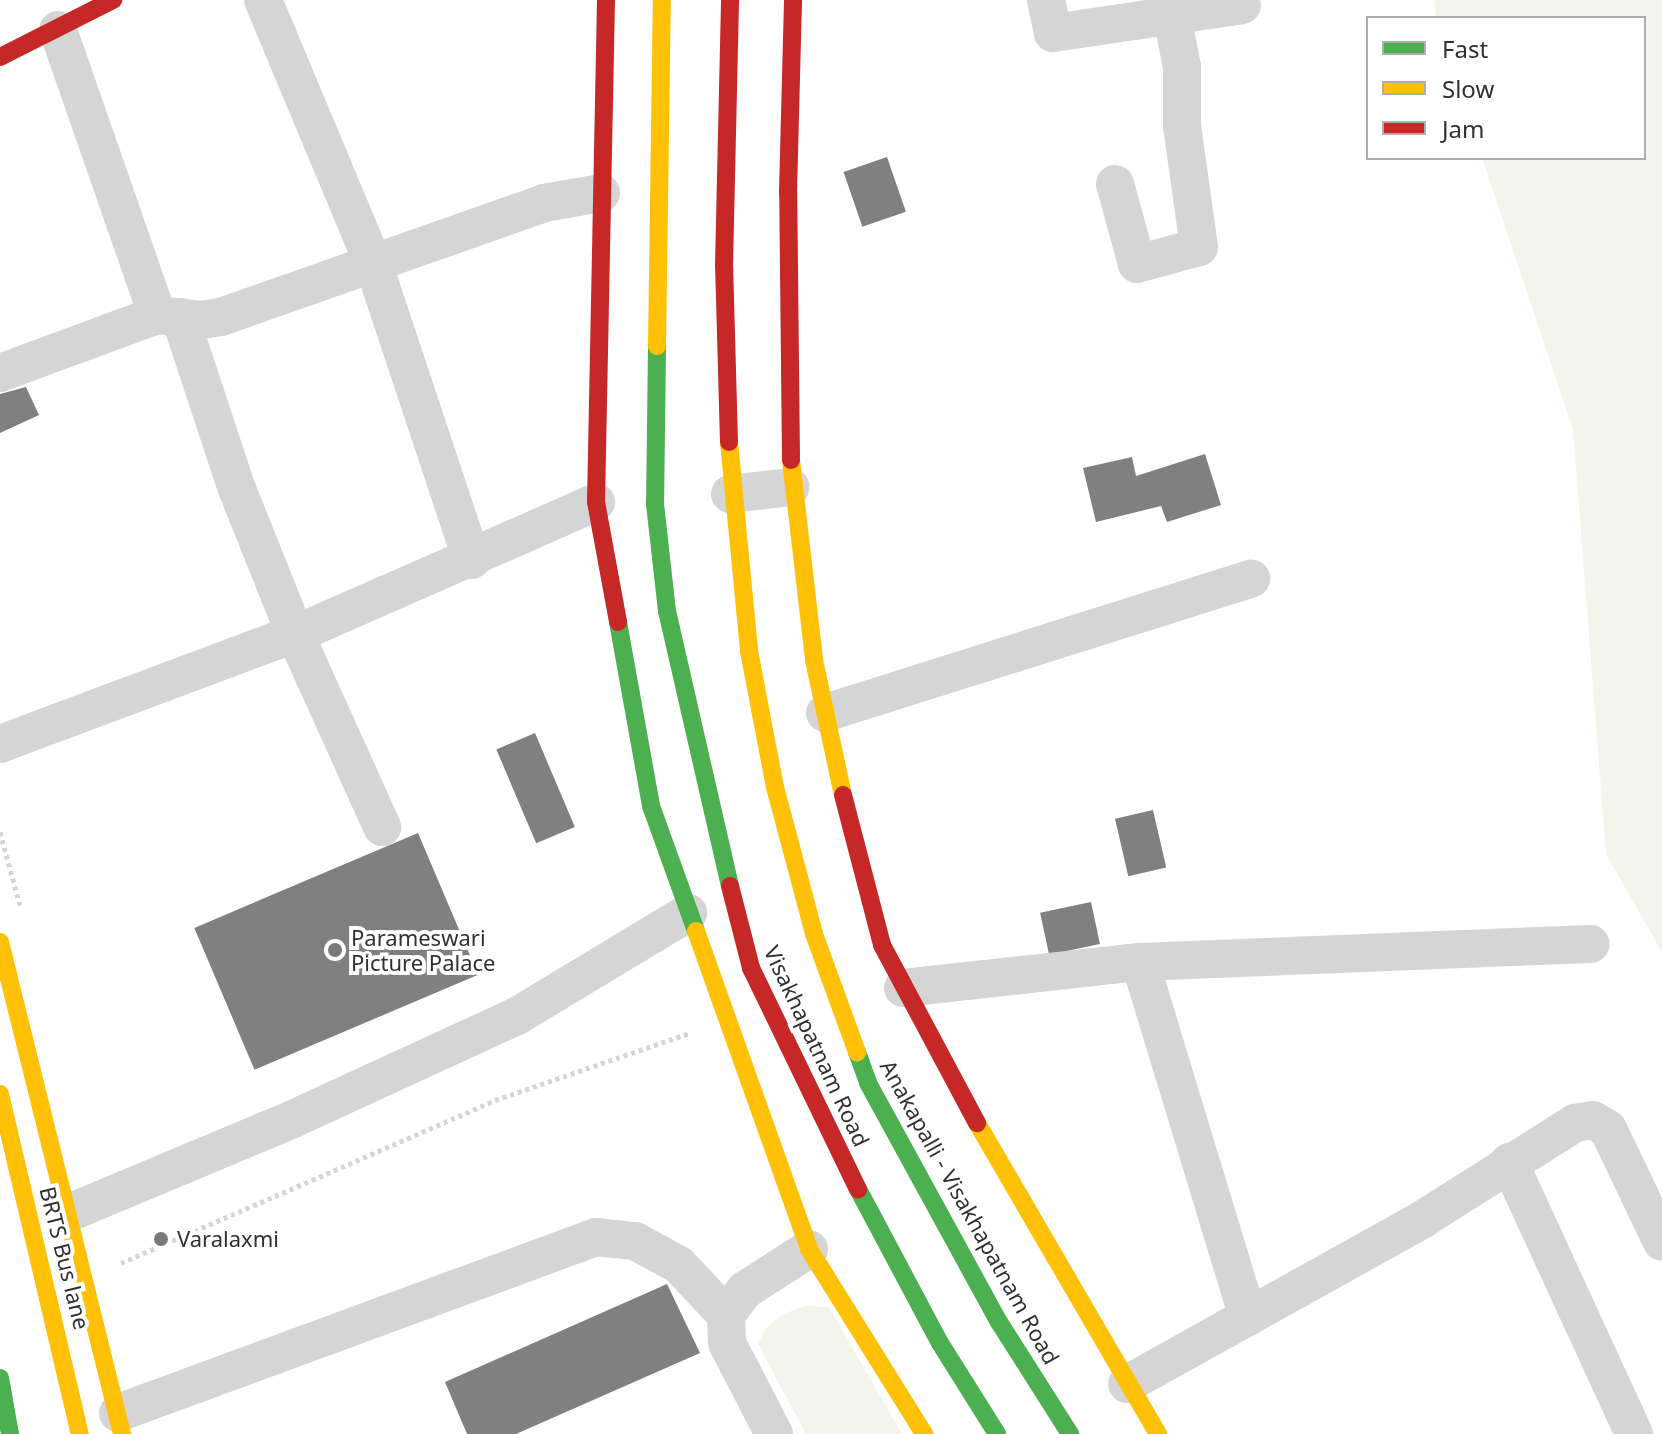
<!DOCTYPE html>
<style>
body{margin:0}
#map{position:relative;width:1662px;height:1434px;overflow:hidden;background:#fff;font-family:"Noto Sans",sans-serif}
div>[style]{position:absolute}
.green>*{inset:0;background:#f3f5ed}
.building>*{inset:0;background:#808080;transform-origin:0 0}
.path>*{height:5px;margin-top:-2.5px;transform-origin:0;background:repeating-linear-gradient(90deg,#d5d5d5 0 4px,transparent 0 8px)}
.street>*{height:38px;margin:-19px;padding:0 19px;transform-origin:19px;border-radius:19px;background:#d5d5d5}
.fast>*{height:18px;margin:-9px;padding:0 9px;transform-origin:9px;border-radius:9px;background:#4caf50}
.slow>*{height:18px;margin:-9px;padding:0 9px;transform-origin:9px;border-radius:9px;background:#ffc107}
.jam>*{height:18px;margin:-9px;padding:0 9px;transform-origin:9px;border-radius:9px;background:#c62828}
.dots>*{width:22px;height:22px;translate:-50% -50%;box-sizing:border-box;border:4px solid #fff;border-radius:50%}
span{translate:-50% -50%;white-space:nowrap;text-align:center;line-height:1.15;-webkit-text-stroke:8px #fff;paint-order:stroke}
.poi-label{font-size:22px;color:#313131}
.left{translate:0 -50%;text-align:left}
.street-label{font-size:22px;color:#313131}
.legend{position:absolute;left:1366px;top:16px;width:280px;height:144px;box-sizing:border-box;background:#fff;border:2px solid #adadad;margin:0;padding:10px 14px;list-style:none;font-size:24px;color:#313131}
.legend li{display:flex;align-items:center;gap:16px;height:40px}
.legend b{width:40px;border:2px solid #adadad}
</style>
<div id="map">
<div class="green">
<i style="clip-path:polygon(1434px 0,1662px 0,1662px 952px,1606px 854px,1573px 429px,1482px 158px,1644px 158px,1644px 18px,1436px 18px)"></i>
<i style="clip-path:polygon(805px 1306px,829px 1307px,902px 1434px,806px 1434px,758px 1344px,765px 1329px,783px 1314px)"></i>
</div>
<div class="building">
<i style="left:887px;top:157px;width:58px;height:46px;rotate:71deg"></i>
<i style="clip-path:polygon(26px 387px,39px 415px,0 433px,0 394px)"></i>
<i style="clip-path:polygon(1205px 454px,1221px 505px,1167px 522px,1161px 506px,1096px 522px,1083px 468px,1132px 457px,1136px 476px)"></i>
<i style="left:535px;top:733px;width:102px;height:42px;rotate:67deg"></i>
<i style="left:1153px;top:810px;width:59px;height:39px;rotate:77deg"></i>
<i style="left:418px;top:833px;width:154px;height:243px;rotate:67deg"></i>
<i style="left:1091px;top:902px;width:43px;height:52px;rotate:78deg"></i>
<i style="clip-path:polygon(667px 1284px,700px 1353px,516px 1434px,467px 1434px,445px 1382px)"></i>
</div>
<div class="path">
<i style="left:0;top:832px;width:76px;rotate:74.7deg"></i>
<i style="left:121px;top:1263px;width:408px;rotate:-23.5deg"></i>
<i style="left:495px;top:1100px;width:206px;rotate:-19deg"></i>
</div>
<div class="street">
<i style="left:263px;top:0;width:285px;rotate:67.3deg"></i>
<i style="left:373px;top:263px;width:313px;rotate:71.6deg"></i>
<i style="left:1046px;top:0;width:34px;rotate:78deg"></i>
<i style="left:1053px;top:33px;width:191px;rotate:-8.4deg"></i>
<i style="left:58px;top:30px;width:302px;rotate:70.8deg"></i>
<i style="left:1115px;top:184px;width:83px;rotate:74.6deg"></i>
<i style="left:1137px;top:264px;width:64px;rotate:-15.3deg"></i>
<i style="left:1199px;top:247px;width:122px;rotate:-98deg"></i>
<i style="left:1182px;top:126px;width:59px;rotate:-90deg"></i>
<i style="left:1182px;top:67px;width:68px;rotate:-101deg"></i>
<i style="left:180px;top:317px;width:181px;rotate:71.7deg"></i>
<i style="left:237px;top:489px;width:156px;rotate:68.2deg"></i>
<i style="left:295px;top:634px;width:212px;rotate:65.7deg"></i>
<i style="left:0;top:373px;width:167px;rotate:-20.3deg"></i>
<i style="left:157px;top:315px;width:44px;rotate:6.5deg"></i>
<i style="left:201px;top:320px;width:20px;rotate:-9deg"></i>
<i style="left:221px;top:317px;width:343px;rotate:-19.4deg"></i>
<i style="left:544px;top:203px;width:58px;rotate:-10deg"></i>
<i style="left:730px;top:494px;width:61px;rotate:-6.5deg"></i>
<i style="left:825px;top:713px;width:447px;rotate:-17.5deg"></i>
<i style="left:0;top:744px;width:326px;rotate:-20.5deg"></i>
<i style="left:305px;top:630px;width:318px;rotate:-23.7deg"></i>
<i style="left:1140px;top:962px;width:371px;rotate:73.1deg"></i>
<i style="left:903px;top:988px;width:238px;rotate:-6.3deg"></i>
<i style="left:1140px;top:962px;width:451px;rotate:-2.3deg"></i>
<i style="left:1509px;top:1162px;width:299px;rotate:65.3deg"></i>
<i style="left:71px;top:1212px;width:241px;rotate:-22.7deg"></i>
<i style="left:293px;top:1119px;width:247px;rotate:-24.7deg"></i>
<i style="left:517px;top:1016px;width:200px;rotate:-31.1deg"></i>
<i style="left:1127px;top:1384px;width:339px;rotate:-29.1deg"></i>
<i style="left:1423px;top:1219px;width:180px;rotate:-32.3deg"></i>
<i style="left:1575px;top:1123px;width:18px;rotate:-9deg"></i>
<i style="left:1593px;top:1120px;width:17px;rotate:31deg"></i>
<i style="left:1608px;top:1129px;width:125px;rotate:64.5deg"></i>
<i style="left:118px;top:1413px;width:509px;rotate:-20.21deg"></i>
<i style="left:596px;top:1237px;width:39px;rotate:6deg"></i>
<i style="left:635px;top:1241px;width:50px;rotate:28.6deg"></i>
<i style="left:679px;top:1265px;width:69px;rotate:46.8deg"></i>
<i style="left:774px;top:1434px;width:102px;rotate:-117.3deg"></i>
<i style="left:727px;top:1343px;width:28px;rotate:-92deg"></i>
<i style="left:726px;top:1315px;width:31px;rotate:-53deg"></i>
<i style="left:745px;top:1290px;width:76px;rotate:-32.6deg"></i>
</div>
<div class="fast">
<i style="left:657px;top:346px;width:158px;rotate:90.7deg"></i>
<i style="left:655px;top:504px;width:108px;rotate:83.6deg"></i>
<i style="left:667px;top:611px;width:282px;rotate:77.1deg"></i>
<i style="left:618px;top:622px;width:187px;rotate:79.8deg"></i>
<i style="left:651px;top:806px;width:133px;rotate:70.2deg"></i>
<i style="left:857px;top:1052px;width:33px;rotate:70deg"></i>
<i style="left:868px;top:1083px;width:273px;rotate:61.3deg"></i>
<i style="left:999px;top:1322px;width:133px;rotate:57.6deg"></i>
<i style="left:858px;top:1189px;width:174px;rotate:62deg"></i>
<i style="left:940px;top:1343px;width:107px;rotate:57.9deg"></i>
<i style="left:0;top:1378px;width:57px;rotate:79.9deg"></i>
</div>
<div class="slow">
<i style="left:657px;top:346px;width:346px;rotate:-89.2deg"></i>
<i style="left:729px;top:442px;width:210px;rotate:84.5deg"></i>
<i style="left:749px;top:651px;width:138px;rotate:79.2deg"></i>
<i style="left:775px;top:787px;width:152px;rotate:75.1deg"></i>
<i style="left:814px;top:934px;width:126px;rotate:70deg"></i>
<i style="left:791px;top:460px;width:201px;rotate:83.4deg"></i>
<i style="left:814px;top:660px;width:138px;rotate:77.9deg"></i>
<i style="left:696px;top:931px;width:337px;rotate:70.4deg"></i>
<i style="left:809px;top:1249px;width:218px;rotate:58.1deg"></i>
<i style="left:0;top:942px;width:507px;rotate:76.07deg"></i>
<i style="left:0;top:1094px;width:349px;rotate:76.8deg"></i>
<i style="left:977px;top:1123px;width:360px;rotate:59.8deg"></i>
</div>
<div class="jam">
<i style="left:606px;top:0;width:502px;rotate:91.14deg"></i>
<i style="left:596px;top:502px;width:122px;rotate:79.6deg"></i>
<i style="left:0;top:57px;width:127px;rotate:-26.8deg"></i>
<i style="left:729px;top:442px;width:176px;rotate:-91.6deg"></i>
<i style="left:724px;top:266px;width:266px;rotate:-88.7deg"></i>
<i style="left:791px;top:460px;width:268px;rotate:-90.6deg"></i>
<i style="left:788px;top:192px;width:192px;rotate:-88.5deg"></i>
<i style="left:843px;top:795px;width:155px;rotate:75.4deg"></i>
<i style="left:882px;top:945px;width:202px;rotate:61.9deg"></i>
<i style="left:730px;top:886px;width:85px;rotate:75.6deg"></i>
<i style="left:751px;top:968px;width:246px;rotate:64.2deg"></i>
</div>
<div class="dots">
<i style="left:335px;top:950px;background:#797979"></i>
<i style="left:161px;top:1239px;background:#797979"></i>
</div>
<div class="poi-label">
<span class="left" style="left:351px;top:950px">Parameswari<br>Picture Palace</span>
<span class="left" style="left:177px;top:1239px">Varalaxmi</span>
</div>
<div class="street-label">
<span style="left:817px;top:1046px;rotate:65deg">Visakhapatnam Road</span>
<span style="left:970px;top:1212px;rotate:61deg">Anakapalli - Visakhapatnam Road</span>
<span style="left:65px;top:1258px;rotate:76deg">BRTS Bus lane</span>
</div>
<ul class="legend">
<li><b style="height:10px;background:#4caf50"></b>Fast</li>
<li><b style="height:10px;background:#ffc107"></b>Slow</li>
<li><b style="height:10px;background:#c62828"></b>Jam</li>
</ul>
</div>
